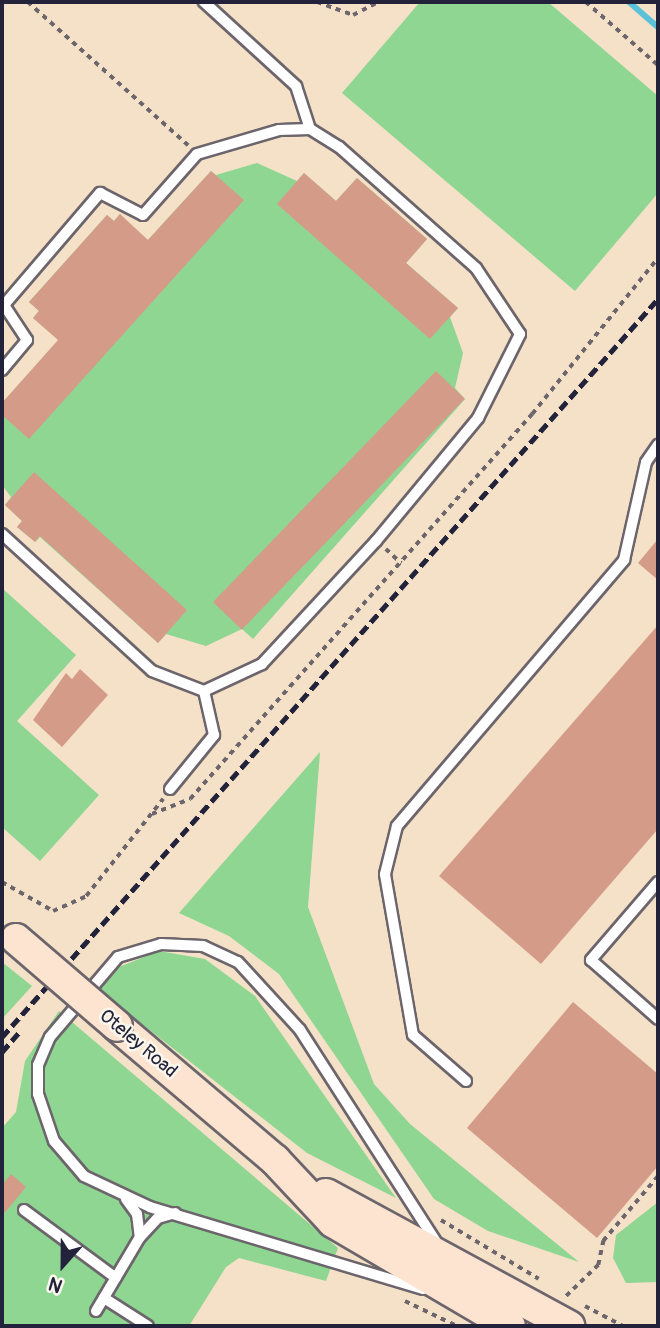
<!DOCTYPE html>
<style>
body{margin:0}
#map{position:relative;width:660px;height:1328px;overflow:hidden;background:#f4e1c7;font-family:Pangolin,sans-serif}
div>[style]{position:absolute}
.green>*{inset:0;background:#8ed691}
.stream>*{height:6px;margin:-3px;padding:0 3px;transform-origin:3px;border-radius:3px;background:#5bc1d9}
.building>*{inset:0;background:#d49c88;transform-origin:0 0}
.path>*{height:3.5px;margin-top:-1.75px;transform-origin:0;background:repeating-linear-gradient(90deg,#6c656c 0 5px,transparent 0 10px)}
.roads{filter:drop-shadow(2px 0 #6c656c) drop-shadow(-2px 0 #6c656c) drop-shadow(0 2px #6c656c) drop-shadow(0 -2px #6c656c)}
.lane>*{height:10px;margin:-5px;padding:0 5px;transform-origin:5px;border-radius:5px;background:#fff}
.secondary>*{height:30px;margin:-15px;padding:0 15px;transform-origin:15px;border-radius:15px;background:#fde4d0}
.rail>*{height:5px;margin-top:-2.5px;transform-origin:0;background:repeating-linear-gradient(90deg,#22223b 0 10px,transparent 0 15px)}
.bridges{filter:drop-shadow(2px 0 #6c656c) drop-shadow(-2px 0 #6c656c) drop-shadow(0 2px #6c656c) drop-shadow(0 -2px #6c656c)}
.secondary-bridge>*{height:30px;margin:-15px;padding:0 15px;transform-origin:15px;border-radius:15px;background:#fde4d0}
span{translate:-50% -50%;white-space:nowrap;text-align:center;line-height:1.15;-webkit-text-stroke:5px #fbf7ec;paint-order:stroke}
.street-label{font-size:19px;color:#22223b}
.frame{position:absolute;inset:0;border:4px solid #22223b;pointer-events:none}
.north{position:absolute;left:28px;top:1230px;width:70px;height:70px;-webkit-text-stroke:5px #fbf7ec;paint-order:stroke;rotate:201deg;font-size:19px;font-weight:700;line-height:28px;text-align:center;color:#22223b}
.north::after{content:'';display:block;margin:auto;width:24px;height:32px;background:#22223b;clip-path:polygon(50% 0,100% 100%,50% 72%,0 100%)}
</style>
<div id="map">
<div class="green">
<i style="clip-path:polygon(420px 2px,548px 2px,658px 96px,658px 193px,575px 291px,342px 93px)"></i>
<i style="clip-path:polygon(257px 163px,297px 181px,304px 173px,336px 201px,357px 178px,427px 239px,406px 263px,458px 308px,450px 317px,463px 353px,455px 388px,465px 399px,253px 639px,242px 629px,206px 646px,166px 634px,158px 643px,40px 537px,35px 542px,17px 527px,22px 521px,5px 505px,11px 497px,2px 485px,2px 403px,65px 333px,47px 330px,33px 318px,39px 311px,29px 302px,107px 215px,114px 221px,120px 214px,146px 242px,211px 171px,216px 175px)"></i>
<i style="clip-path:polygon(2px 588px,76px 655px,17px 721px,99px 795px,40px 861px,2px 827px)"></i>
<i style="clip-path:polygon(320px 752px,308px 907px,374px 1084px,410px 1124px,579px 1262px,488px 1231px,434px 1199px,279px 974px,229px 936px,179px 913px)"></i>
<i style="clip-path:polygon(159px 951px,205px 959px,255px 996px,396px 1198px,307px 1153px,97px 989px,114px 969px)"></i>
<i style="clip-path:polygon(2px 962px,32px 986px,2px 1019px)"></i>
<i style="clip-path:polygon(59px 1011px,338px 1248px,326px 1281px,239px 1258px,226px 1267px,189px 1326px,2px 1326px,2px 1128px,16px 1112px,25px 1061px)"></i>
<i style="clip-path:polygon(658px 1202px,658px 1282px,626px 1283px,613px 1258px,616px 1235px)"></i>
</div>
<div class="stream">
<i style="left:629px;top:2px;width:38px;rotate:41deg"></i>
</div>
<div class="building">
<i style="clip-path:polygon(211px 171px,244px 200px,29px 439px,2px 415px,2px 403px,58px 340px,33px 318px,39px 311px,29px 302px,107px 215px,114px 221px,120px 214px,148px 240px)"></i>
<i style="clip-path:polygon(304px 173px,336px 201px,357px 178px,427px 239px,406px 263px,458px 308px,430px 339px,277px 204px)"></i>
<i style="left:436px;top:371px;width:40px;height:321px;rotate:44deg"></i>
<i style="clip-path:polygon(34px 472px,187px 610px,158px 643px,40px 536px,35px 542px,17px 527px,22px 521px,5px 505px)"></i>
<i style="clip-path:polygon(658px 539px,658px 580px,638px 563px)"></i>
<i style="clip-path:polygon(658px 625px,658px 829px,541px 964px,439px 876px)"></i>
<i style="clip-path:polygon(80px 669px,108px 695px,62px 747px,33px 720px,66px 673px,72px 679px)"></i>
<i style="clip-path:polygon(573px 1002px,658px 1074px,658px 1166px,597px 1238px,467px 1128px)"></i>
<i style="clip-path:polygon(11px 1174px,26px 1187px,2px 1216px,2px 1185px)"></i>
</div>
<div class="path">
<i style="left:28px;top:2px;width:215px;rotate:41.8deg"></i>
<i style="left:317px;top:2px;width:38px;rotate:20deg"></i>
<i style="left:353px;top:15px;width:29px;rotate:-27deg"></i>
<i style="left:586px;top:2px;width:96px;rotate:41.2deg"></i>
<i style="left:386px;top:549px;width:21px;rotate:43deg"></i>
<i style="left:152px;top:814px;width:41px;rotate:-21.5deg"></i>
<i style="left:190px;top:799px;width:515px;rotate:-48.38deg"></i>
<i style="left:532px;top:414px;width:201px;rotate:-51.1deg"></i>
<i style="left:2px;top:882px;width:59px;rotate:29.6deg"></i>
<i style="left:53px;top:911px;width:36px;rotate:-24deg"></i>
<i style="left:86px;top:896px;width:124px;rotate:-51.6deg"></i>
<i style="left:441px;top:1220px;width:114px;rotate:31deg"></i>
<i style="left:566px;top:1296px;width:45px;rotate:-44.1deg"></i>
<i style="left:598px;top:1265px;width:25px;rotate:-78deg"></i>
<i style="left:603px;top:1241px;width:85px;rotate:-49.8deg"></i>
<i style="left:405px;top:1301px;width:58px;rotate:25.7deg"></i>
<i style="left:585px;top:1306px;width:43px;rotate:27.8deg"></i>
</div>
<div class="roads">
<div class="lane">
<i style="left:2px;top:370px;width:39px;rotate:-50deg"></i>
<i style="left:27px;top:340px;width:42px;rotate:-123.3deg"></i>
<i style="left:4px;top:305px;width:148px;rotate:-49.4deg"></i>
<i style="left:100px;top:193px;width:48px;rotate:27.1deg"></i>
<i style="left:143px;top:215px;width:81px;rotate:-48.5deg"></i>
<i style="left:197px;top:154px;width:85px;rotate:-16.3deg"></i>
<i style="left:279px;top:130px;width:31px;rotate:-2deg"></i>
<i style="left:2px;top:534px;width:203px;rotate:42.4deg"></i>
<i style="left:152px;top:671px;width:56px;rotate:21deg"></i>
<i style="left:170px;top:789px;width:70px;rotate:-50.8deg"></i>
<i style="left:214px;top:735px;width:45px;rotate:-102.8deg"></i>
<i style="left:204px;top:691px;width:64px;rotate:-25deg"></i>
<i style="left:262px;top:664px;width:168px;rotate:-47.2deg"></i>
<i style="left:376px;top:541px;width:160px;rotate:-50.3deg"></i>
<i style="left:478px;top:418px;width:94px;rotate:-63.4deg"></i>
<i style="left:520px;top:334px;width:79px;rotate:-123.7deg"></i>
<i style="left:476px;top:268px;width:183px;rotate:-138.5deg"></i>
<i style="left:339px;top:147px;width:34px;rotate:-148deg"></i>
<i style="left:310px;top:129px;width:45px;rotate:-108deg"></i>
<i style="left:296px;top:86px;width:125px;rotate:-137.6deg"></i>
<i style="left:658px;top:882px;width:103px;rotate:130.7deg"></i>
<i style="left:591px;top:960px;width:89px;rotate:41.4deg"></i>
<i style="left:466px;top:1081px;width:70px;rotate:-139deg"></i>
<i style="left:413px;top:1035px;width:163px;rotate:-99.9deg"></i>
<i style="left:385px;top:874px;width:49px;rotate:-76deg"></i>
<i style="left:397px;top:826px;width:350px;rotate:-49.5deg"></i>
<i style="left:624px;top:560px;width:100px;rotate:-77.3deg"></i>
<i style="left:646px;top:462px;width:21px;rotate:-55deg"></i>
<i style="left:126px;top:1199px;width:19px;rotate:54deg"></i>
<i style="left:137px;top:1214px;width:23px;rotate:83deg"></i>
<i style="left:24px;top:1210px;width:114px;rotate:36.5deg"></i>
<i style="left:423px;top:1289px;width:285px;rotate:-163.3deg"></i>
<i style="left:150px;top:1207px;width:73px;rotate:-154.8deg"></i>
<i style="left:84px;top:1176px;width:46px;rotate:-130.6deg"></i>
<i style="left:54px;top:1141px;width:50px;rotate:-108.8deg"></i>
<i style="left:38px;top:1094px;width:29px;rotate:-90deg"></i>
<i style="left:38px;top:1065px;width:30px;rotate:-67deg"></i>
<i style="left:50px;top:1037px;width:105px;rotate:-49.6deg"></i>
<i style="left:118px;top:957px;width:45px;rotate:-16.8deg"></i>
<i style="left:161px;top:944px;width:42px;rotate:2.7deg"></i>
<i style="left:203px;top:946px;width:38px;rotate:25deg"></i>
<i style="left:238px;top:962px;width:92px;rotate:47.6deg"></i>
<i style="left:300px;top:1030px;width:255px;rotate:57.3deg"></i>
<i style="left:104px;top:1298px;width:52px;rotate:32.5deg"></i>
<i style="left:96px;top:1311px;width:86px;rotate:-59.3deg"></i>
<i style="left:140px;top:1237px;width:26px;rotate:-47deg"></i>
<i style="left:158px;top:1218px;width:18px;rotate:-16deg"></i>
</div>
<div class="secondary">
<i style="left:117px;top:1026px;width:207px;rotate:40.3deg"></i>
<i style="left:275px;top:1160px;width:85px;rotate:46.9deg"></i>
<i style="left:333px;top:1222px;width:205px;rotate:30.4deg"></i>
<i style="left:326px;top:1194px;width:277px;rotate:28.5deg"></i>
</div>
</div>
<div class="rail">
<i style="left:2px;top:1037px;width:987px;rotate:-48.37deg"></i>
<i style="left:2px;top:1052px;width:28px;rotate:-49deg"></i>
</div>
<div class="bridges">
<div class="secondary-bridge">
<i style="left:16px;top:939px;width:133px;rotate:40.7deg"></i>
</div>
</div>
<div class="street-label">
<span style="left:138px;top:1044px;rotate:40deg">Oteley Road</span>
</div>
<div class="frame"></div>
<div class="north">N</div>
</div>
